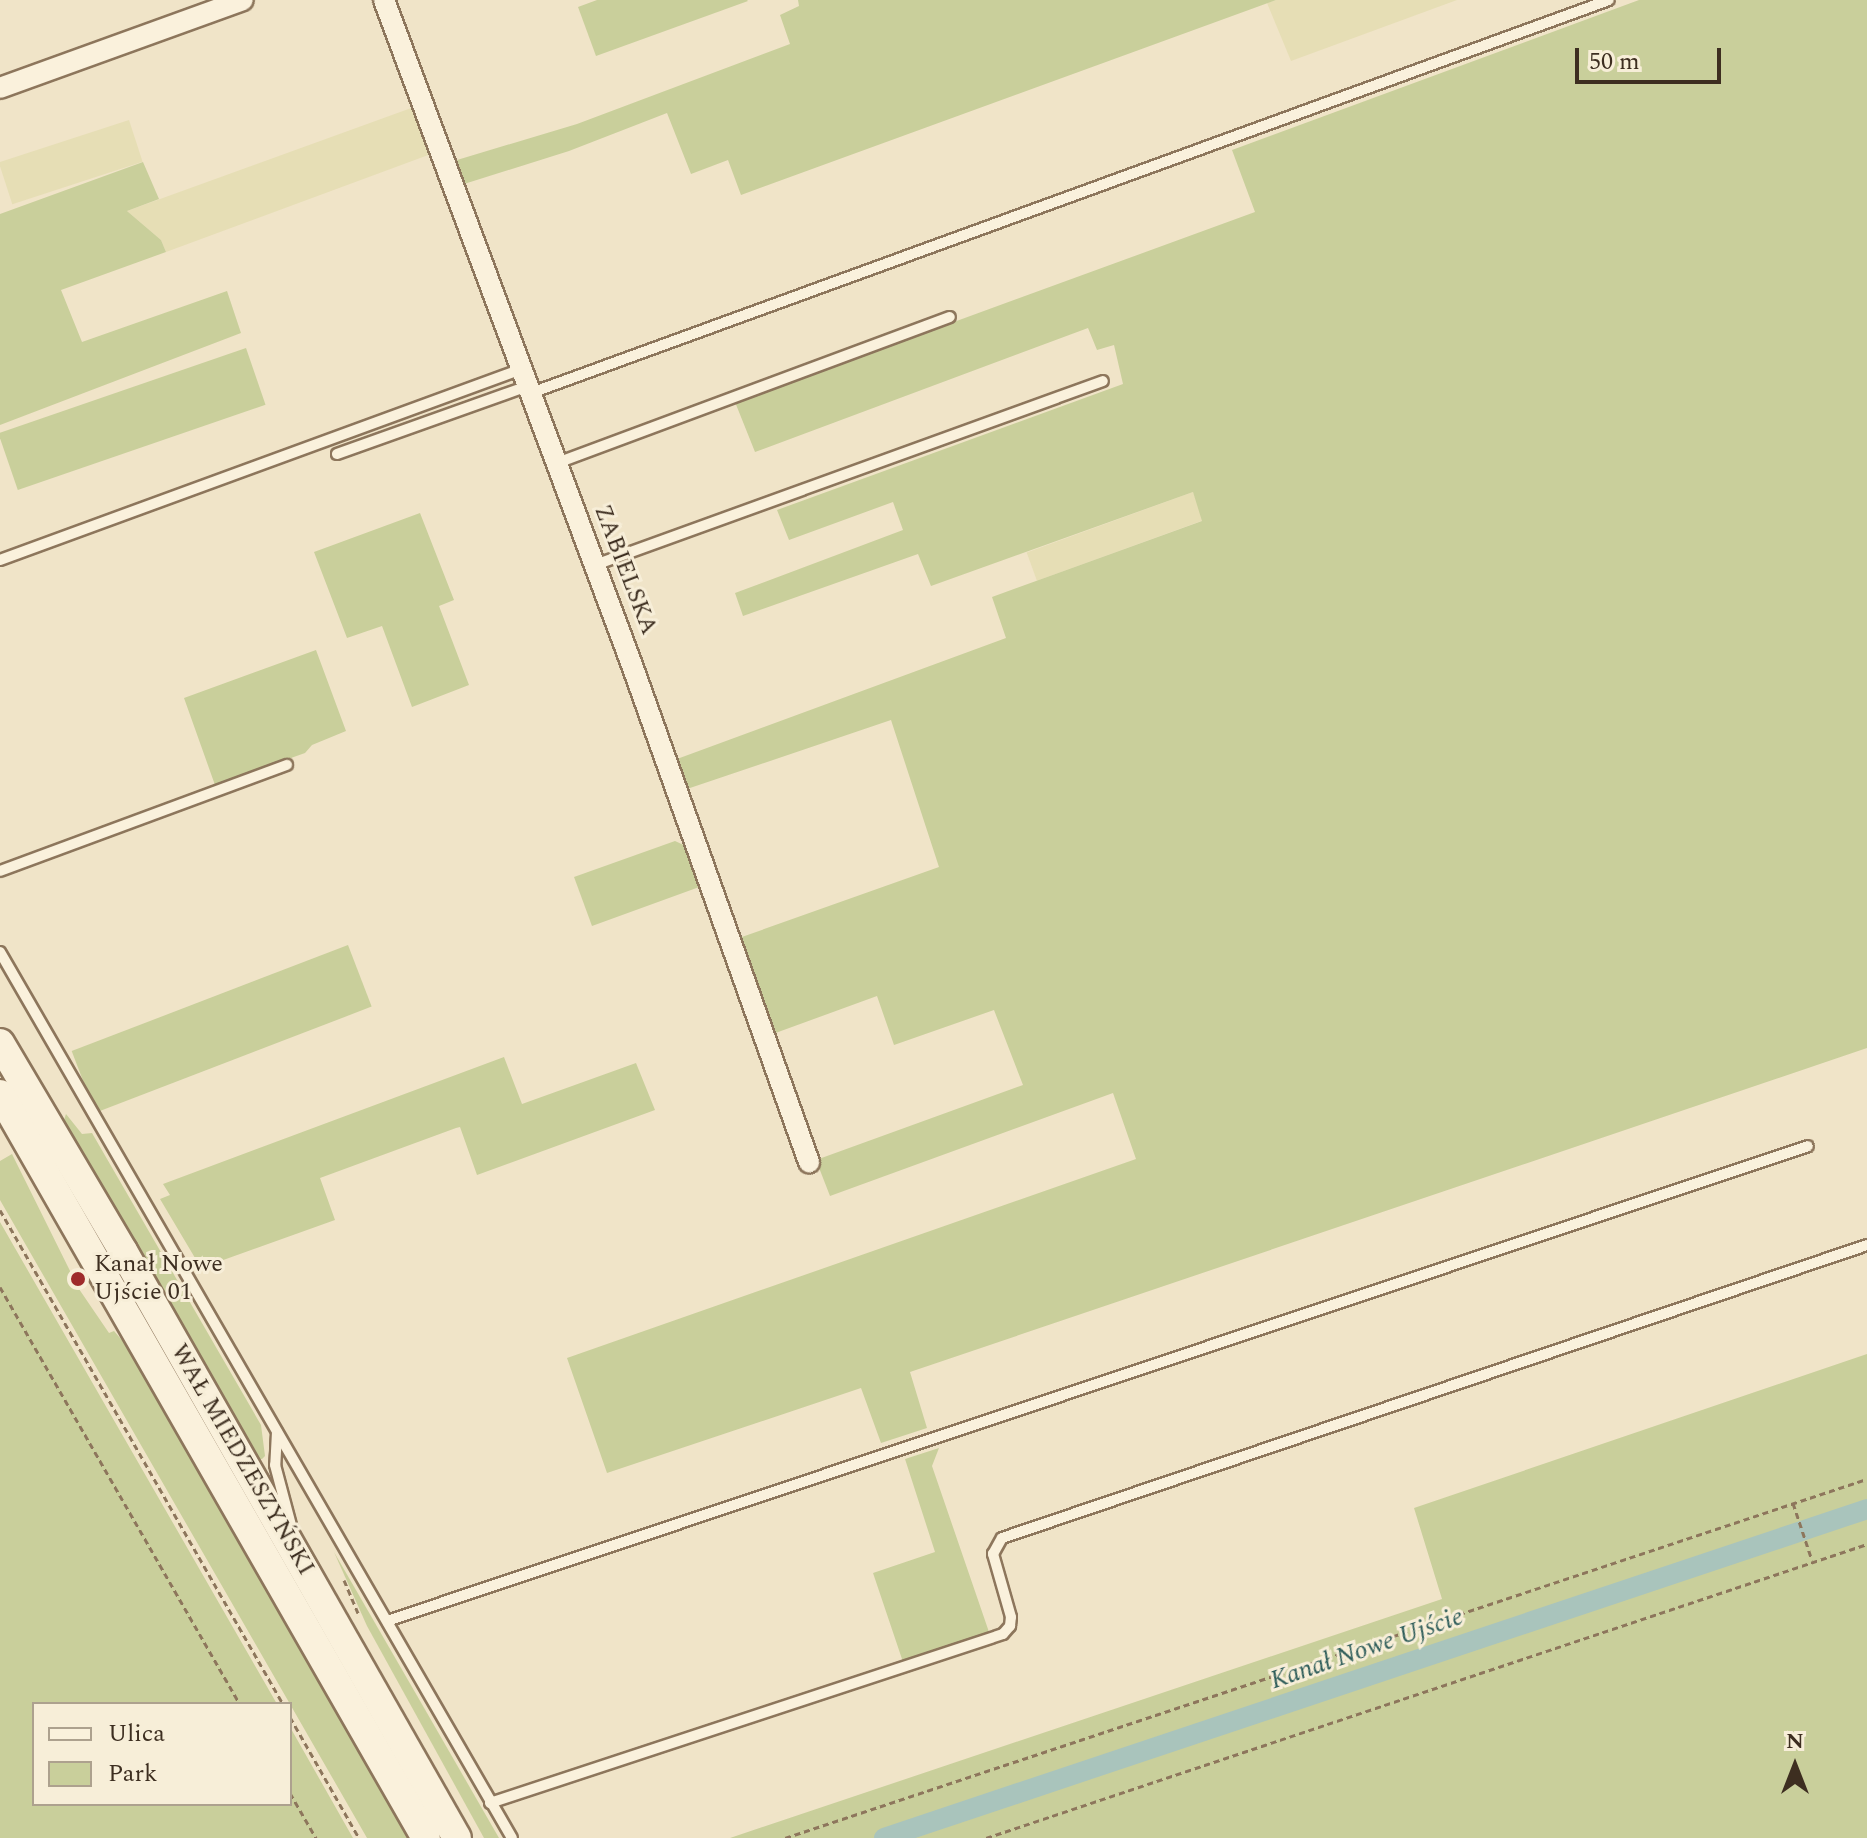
<!DOCTYPE html>
<meta charset="utf-8">
<style>
body{margin:0}
#map{position:relative;width:1867px;height:1838px;overflow:hidden;background:#f0e4c8;font-family:Spectral,serif}
div>[style]{position:absolute}
.farmland>*{inset:0;background:#e6deb5;transform-origin:0 0}
.green>*{inset:0;background:#c9cf9b;transform-origin:0 0}
.canal>*{height:20px;margin:-10px;padding:0 10px;transform-origin:10px;border-radius:10px;background:#a9c4bc}
.path>*{height:3px;margin-top:-1.5px;transform-origin:0;background:repeating-linear-gradient(90deg,#8d765c 0 6px,transparent 0 10px)}
.roads{filter:drop-shadow(2px 0 #8d765c) drop-shadow(-2px 0 #8d765c) drop-shadow(0 2px #8d765c) drop-shadow(0 -2px #8d765c)}
.lane>*{height:10px;margin:-5px;padding:0 5px;transform-origin:5px;border-radius:5px;background:#faf1dc}
.street>*{height:20px;margin:-10px;padding:0 10px;transform-origin:10px;border-radius:10px;background:#faf1dc}
.secondary>*{height:28px;margin:-14px;padding:0 14px;transform-origin:14px;border-radius:14px;background:#faf1dc}
.dots>*{width:22px;height:22px;translate:-50% -50%;box-sizing:border-box;border:4px solid #f7eed8;border-radius:50%}
span{translate:-50% -50%;white-space:nowrap;text-align:center;line-height:1.15;-webkit-text-stroke:6px #f7eed8;paint-order:stroke}
.street-label{font-size:24px;color:#3d2e20}
.poi-label{font-size:24px;color:#3d2e20}
.left{translate:0 -50%;text-align:left}
.water-label{font-size:26px;color:#2f5d5a;font-style:italic}
.legend{position:absolute;left:32px;top:1702px;width:260px;height:104px;box-sizing:border-box;background:#f7eed8;border:2px solid #ada18e;margin:0;padding:10px 14px;list-style:none;font-size:24px;color:#3d2e20}
.legend li{display:flex;align-items:center;gap:16px;height:40px}
.legend b{width:40px;border:2px solid #ada18e}
.north{position:absolute;left:1755px;top:1726px;width:80px;height:80px;-webkit-text-stroke:6px #f7eed8;paint-order:stroke;rotate:0deg;font-size:22px;font-weight:700;line-height:32px;text-align:center;color:#3d2e20}
.north::after{content:'';display:block;margin:auto;width:28px;height:36px;background:#3d2e20;clip-path:polygon(50% 0,100% 100%,50% 72%,0 100%)}
.scale{position:absolute;left:1575px;top:48px;width:146px;height:36px;box-sizing:border-box;border:4px solid #3d2e20;border-top:0;padding-left:10px;font-size:24px;line-height:28px;white-space:nowrap;color:#3d2e20;-webkit-text-stroke:6px #f7eed8;paint-order:stroke}
</style>
<div id="map">
<div class="farmland">
<i style="clip-path:polygon(1276px 0,1457px 0,1291px 61px,1267px 3px)"></i>
<i style="clip-path:polygon(414px 107px,431px 154px,166px 252px,161px 240px,127px 211px)"></i>
<i style="left:129px;top:120px;width:44px;height:137px;rotate:72deg"></i>
<i style="left:1193px;top:492px;width:30px;height:177px;rotate:70deg"></i>
</div>
<div class="green">
<i style="clip-path:polygon(597px 0,747px 0,748px 1px,596px 56px,578px 7px)"></i>
<i style="clip-path:polygon(798px 0,1276px 0,741px 195px,728px 160px,691px 174px,667px 113px,569px 151px,464px 184px,457px 160px,577px 124px,790px 44px,780px 15px,799px 6px)"></i>
<i style="clip-path:polygon(1639px 0,1867px 0,1867px 1048px,910px 1372px,927px 1428px,881px 1443px,861px 1388px,607px 1473px,567px 1358px,1136px 1159px,1113px 1093px,830px 1196px,816px 1160px,1023px 1085px,994px 1010px,894px 1045px,877px 996px,770px 1035px,739px 938px,939px 867px,891px 720px,687px 789px,677px 759px,1006px 638px,992px 597px,1202px 521px,1193px 492px,931px 586px,918px 554px,743px 616px,735px 593px,903px 530px,893px 502px,789px 540px,777px 510px,1123px 384px,1114px 345px,1097px 350px,1088px 328px,755px 452px,735px 402px,1255px 212px,1232px 150px)"></i>
<i style="clip-path:polygon(143px 162px,159px 199px,127px 211px,161px 240px,166px 252px,61px 290px,82px 342px,227px 291px,241px 333px,0 425px,0 214px)"></i>
<i style="left:246px;top:348px;width:60px;height:262px;rotate:71deg"></i>
<i style="clip-path:polygon(420px 513px,454px 600px,439px 606px,469px 685px,412px 707px,382px 626px,347px 638px,314px 552px)"></i>
<i style="clip-path:polygon(316px 650px,346px 731px,312px 745px,305px 753px,215px 785px,184px 698px)"></i>
<i style="clip-path:polygon(675px 841px,688px 847px,702px 886px,592px 926px,574px 877px)"></i>
<i style="left:348px;top:945px;width:66px;height:296px;rotate:69deg"></i>
<i style="clip-path:polygon(504px 1057px,522px 1104px,636px 1063px,655px 1110px,477px 1175px,460px 1127px,456px 1128px,320px 1178px,335px 1220px,201px 1268px,160px 1199px,170px 1195px,163px 1184px)"></i>
<i style="clip-path:polygon(66px 1114px,82px 1134px,92px 1133px,261px 1425px,265px 1456px,262px 1459px,258px 1459px,64px 1120px)"></i>
<i style="clip-path:polygon(12px 1154px,79px 1289px,109px 1333px,114px 1331px,146px 1368px,412px 1838px,367px 1838px,0 1200px,0 1161px)"></i>
<i style="clip-path:polygon(0 1222px,277px 1704px,34px 1704px,34px 1804px,290px 1804px,290px 1727px,353px 1838px,0 1838px)"></i>
<i style="clip-path:polygon(1867px 1354px,1867px 1838px,730px 1838px,1442px 1599px,1414px 1508px)"></i>
<i style="clip-path:polygon(939px 1448px,932px 1466px,989px 1632px,903px 1662px,873px 1573px,935px 1552px,905px 1459px)"></i>
<i style="clip-path:polygon(334px 1552px,423px 1706px,499px 1838px,484px 1838px,367px 1626px)"></i>
</div>
<div class="canal">
<i style="left:884px;top:1838px;width:1037px;rotate:-18.5deg"></i>
</div>
<div class="path">
<i style="left:0;top:1210px;width:569px;rotate:60.19deg"></i>
<i style="left:0;top:1287px;width:481px;rotate:60.1deg"></i>
<i style="left:1793px;top:1503px;width:60px;rotate:71.6deg"></i>
<i style="left:344px;top:1580px;width:36px;rotate:67deg"></i>
<i style="left:290px;top:1717px;width:139px;rotate:60.3deg"></i>
<i style="left:290px;top:1793px;width:52px;rotate:60deg"></i>
<i style="left:785px;top:1838px;width:1140px;rotate:-18.36deg"></i>
<i style="left:986px;top:1838px;width:929px;rotate:-18.45deg"></i>
</div>
<div class="roads">
<div class="lane">
<i style="left:531px;top:393px;width:1147px;rotate:-20.03deg"></i>
<i style="left:337px;top:454px;width:203px;rotate:-19.6deg"></i>
<i style="left:557px;top:463px;width:419px;rotate:-20.4deg"></i>
<i style="left:0;top:560px;width:556px;rotate:-20.1deg"></i>
<i style="left:595px;top:565px;width:540px;rotate:-19.91deg"></i>
<i style="left:0;top:871px;width:306px;rotate:-20.3deg"></i>
<i style="left:0;top:952px;width:1023px;rotate:59.98deg"></i>
<i style="left:277px;top:1432px;width:33px;rotate:93deg"></i>
<i style="left:275px;top:1465px;width:66px;rotate:75.1deg"></i>
<i style="left:387px;top:1621px;width:1498px;rotate:-18.48deg"></i>
<i style="left:490px;top:1803px;width:540px;rotate:-18.23deg"></i>
<i style="left:1003px;top:1634px;width:11px;rotate:-49deg"></i>
<i style="left:1010px;top:1626px;width:9px;rotate:-84deg"></i>
<i style="left:1011px;top:1617px;width:66px;rotate:-105.9deg"></i>
<i style="left:993px;top:1554px;width:18px;rotate:-61deg"></i>
<i style="left:1002px;top:1538px;width:913px;rotate:-18.71deg"></i>
</div>
<div class="street">
<i style="left:384px;top:0;width:710px;rotate:69.55deg"></i>
<i style="left:632px;top:665px;width:528px;rotate:70.4deg"></i>
<i style="left:0;top:88px;width:258px;rotate:-19.9deg"></i>
</div>
<div class="secondary">
<i style="left:0;top:1043px;width:242px;rotate:59.4deg"></i>
<i style="left:123px;top:1251px;width:675px;rotate:60.36deg"></i>
<i style="left:0;top:1094px;width:857px;rotate:60.21deg"></i>
</div>
</div>
<div class="dots">
<i style="left:78px;top:1279px;background:#9e2a2b"></i>
</div>
<div class="street-label">
<span style="left:625px;top:570px;rotate:69deg">ZABIELSKA</span>
<span style="left:242px;top:1460px;rotate:60deg">WAŁ MIEDZESZYŃSKI</span>
</div>
<div class="poi-label">
<span class="left" style="left:94px;top:1279px">Kanał Nowe<br>Ujście 01</span>
</div>
<div class="water-label">
<span style="left:1367px;top:1649px;rotate:-19deg">Kanał Nowe Ujście</span>
</div>
<ul class="legend">
<li><b style="height:10px;background:#faf1dc"></b>Ulica</li>
<li><b style="height:22px;background:#c9cf9b"></b>Park</li>
</ul>
<div class="north">N</div>
<div class="scale">50 m</div>
</div>
